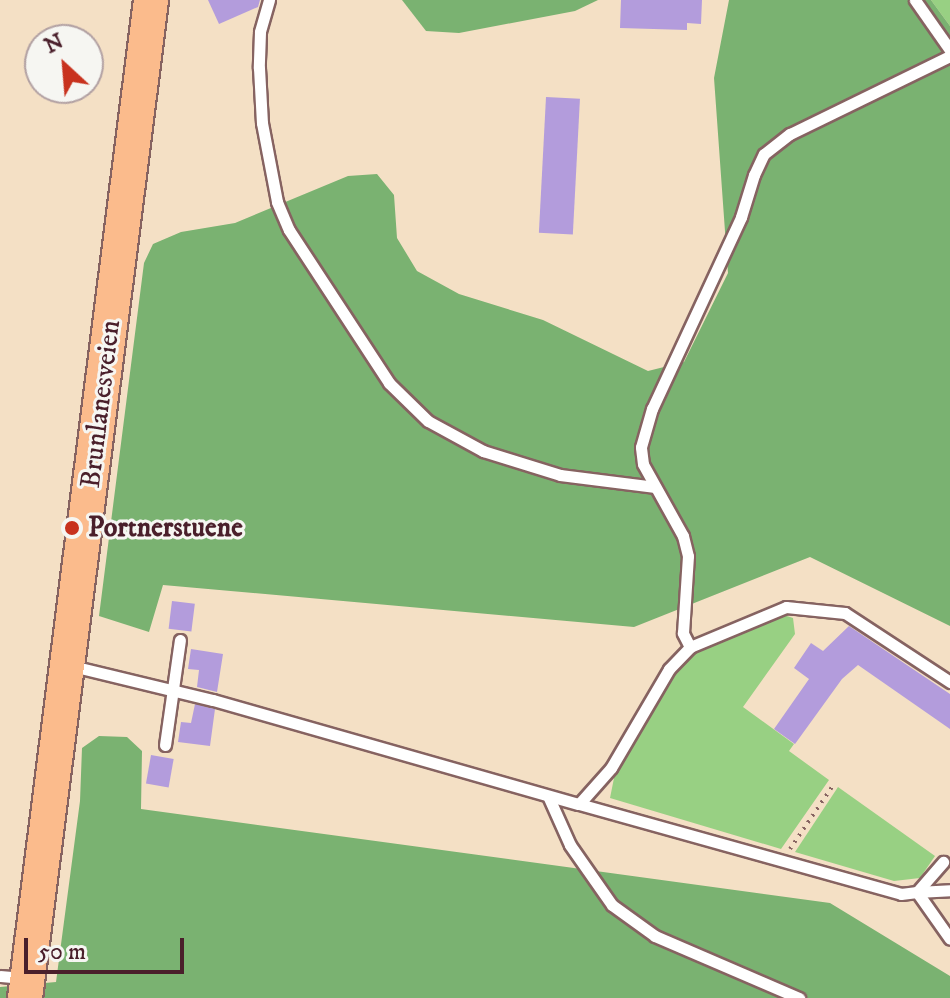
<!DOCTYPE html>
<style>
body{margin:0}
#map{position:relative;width:950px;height:998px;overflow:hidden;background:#f4e0c5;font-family:"IM FELL DW Pica",serif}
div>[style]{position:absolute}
.green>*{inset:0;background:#98d083}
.forest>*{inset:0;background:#7ab271}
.building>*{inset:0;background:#b39cdc;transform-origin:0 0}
.path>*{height:4px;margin-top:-2px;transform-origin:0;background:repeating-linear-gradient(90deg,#866361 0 2px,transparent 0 8px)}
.roads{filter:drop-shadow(2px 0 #866361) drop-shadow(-2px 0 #866361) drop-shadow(0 2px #866361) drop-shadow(0 -2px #866361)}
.service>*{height:11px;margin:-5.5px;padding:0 5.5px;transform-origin:5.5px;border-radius:5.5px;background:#fff}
.primary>*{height:34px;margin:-17px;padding:0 17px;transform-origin:17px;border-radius:17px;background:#fbbb8c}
.dots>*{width:22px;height:22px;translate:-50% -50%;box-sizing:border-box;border:4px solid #f6f6f2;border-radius:50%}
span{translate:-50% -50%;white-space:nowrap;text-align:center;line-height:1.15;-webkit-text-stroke:6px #f6f6f2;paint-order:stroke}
.street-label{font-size:28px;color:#4a1f2b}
.poi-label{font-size:28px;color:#4a1f2b;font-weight:700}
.left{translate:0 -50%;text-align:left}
.north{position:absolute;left:24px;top:24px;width:80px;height:80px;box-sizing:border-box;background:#f6f6f2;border:2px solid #b1a0a2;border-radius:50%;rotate:334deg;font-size:22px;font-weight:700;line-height:32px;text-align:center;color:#4a1f2b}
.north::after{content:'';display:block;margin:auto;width:28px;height:36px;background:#c8321e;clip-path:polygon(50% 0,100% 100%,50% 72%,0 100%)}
.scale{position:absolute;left:24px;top:938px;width:160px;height:36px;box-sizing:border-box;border:4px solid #4a1f2b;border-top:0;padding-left:10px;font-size:24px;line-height:28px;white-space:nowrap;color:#4a1f2b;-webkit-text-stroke:6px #f6f6f2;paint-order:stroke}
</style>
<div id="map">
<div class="green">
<i style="clip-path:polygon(931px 0,950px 0,950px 26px)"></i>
<i style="clip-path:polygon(784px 615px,793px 618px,795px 634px,743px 707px,794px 744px,789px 751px,829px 780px,781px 849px,610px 798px,615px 773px,681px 663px,694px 651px)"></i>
<i style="clip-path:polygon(838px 787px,935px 856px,920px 878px,894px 881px,795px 852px)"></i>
</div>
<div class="forest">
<i style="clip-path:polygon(402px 0,598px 0,575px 11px,459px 33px,426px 31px)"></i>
<i style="clip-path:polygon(729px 0,931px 0,950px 26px,950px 626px,810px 557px,634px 627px,163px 585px,149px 632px,99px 616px,144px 263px,153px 244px,181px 232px,235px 223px,348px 176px,377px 174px,394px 195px,397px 238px,417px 271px,459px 294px,543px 320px,648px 371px,684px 362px,728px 273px,714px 78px)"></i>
<i style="clip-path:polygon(99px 736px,127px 737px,142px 751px,141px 809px,830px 903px,950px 976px,950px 998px,0 998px,0 987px,56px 982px,80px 801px,82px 748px)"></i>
</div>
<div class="building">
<i style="clip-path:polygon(208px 0,260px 0,258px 7px,219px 24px)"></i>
<i style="clip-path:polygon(621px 0,702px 0,701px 24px,687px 23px,687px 30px,620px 28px)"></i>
<i style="left:546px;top:97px;width:34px;height:136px;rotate:3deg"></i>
<i style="left:172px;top:601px;width:23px;height:28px;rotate:7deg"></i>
<i style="clip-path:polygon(849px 626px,950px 694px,950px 729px,858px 665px,842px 679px,795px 744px,774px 729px,809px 679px,794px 668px,811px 643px,823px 651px)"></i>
<i style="clip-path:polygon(191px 649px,223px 654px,217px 692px,197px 687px,199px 670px,188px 669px)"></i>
<i style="clip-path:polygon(195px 704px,215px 709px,210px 746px,178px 742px,181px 722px,191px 723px)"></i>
<i style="left:151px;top:755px;width:23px;height:29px;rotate:10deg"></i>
</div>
<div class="path">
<i style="left:790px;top:849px;width:78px;rotate:-55.9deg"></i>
</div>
<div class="roads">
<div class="service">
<i style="left:269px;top:0;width:33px;rotate:106deg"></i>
<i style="left:260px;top:32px;width:36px;rotate:92deg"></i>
<i style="left:259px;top:68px;width:55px;rotate:86.9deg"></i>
<i style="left:262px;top:123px;width:80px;rotate:79.2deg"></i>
<i style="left:277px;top:202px;width:30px;rotate:67deg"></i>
<i style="left:289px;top:230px;width:183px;rotate:56.8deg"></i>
<i style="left:389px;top:383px;width:54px;rotate:44.3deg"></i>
<i style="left:428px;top:421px;width:63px;rotate:28.6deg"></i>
<i style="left:483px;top:451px;width:81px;rotate:17.3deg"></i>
<i style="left:560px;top:475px;width:96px;rotate:7.2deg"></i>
<i style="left:915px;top:0;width:61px;rotate:55deg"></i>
<i style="left:690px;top:647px;width:16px;rotate:-117deg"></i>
<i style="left:683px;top:633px;width:77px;rotate:-86.3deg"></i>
<i style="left:688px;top:556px;width:21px;rotate:-104deg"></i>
<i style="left:683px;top:536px;width:82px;rotate:-119.1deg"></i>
<i style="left:643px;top:464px;width:17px;rotate:-97deg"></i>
<i style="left:641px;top:447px;width:40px;rotate:-74deg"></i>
<i style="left:652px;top:409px;width:212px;rotate:-65.1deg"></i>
<i style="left:741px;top:217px;width:44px;rotate:-72.8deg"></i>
<i style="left:754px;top:175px;width:23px;rotate:-65deg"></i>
<i style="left:764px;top:154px;width:33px;rotate:-38deg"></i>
<i style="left:790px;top:134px;width:178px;rotate:-26deg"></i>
<i style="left:72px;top:666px;width:145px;rotate:13.6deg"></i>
<i style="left:213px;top:700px;width:380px;rotate:15.9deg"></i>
<i style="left:579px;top:804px;width:48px;rotate:-48.4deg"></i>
<i style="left:611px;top:768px;width:115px;rotate:-59.6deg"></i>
<i style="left:669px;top:669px;width:30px;rotate:-46deg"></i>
<i style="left:690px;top:647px;width:104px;rotate:-22.6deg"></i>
<i style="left:786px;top:607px;width:59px;rotate:5.8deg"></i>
<i style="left:845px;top:613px;width:126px;rotate:33.3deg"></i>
<i style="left:165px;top:745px;width:106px;rotate:-81.9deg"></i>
<i style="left:549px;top:798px;width:51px;rotate:65.9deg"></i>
<i style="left:570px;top:845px;width:73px;rotate:55deg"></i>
<i style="left:612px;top:905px;width:53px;rotate:35.8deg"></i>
<i style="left:655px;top:936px;width:157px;rotate:23.3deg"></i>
<i style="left:579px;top:804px;width:334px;rotate:15.6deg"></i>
<i style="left:901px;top:894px;width:16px;rotate:-7deg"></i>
<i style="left:917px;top:892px;width:40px;rotate:-49deg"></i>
<i style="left:917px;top:892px;width:57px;rotate:54.9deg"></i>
<i style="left:917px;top:892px;width:33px;rotate:-3deg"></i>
<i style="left:0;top:976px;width:23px;rotate:5deg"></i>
</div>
<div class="primary">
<i style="left:25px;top:998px;width:1006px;rotate:-82.8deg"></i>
</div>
</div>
<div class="dots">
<i style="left:72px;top:528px;background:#c8321e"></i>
</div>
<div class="street-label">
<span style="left:101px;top:404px;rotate:-83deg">Brunlanesveien</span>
</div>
<div class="poi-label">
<span class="left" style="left:88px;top:528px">Portnerstuene</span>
</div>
<div class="north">N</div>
<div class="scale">50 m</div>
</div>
